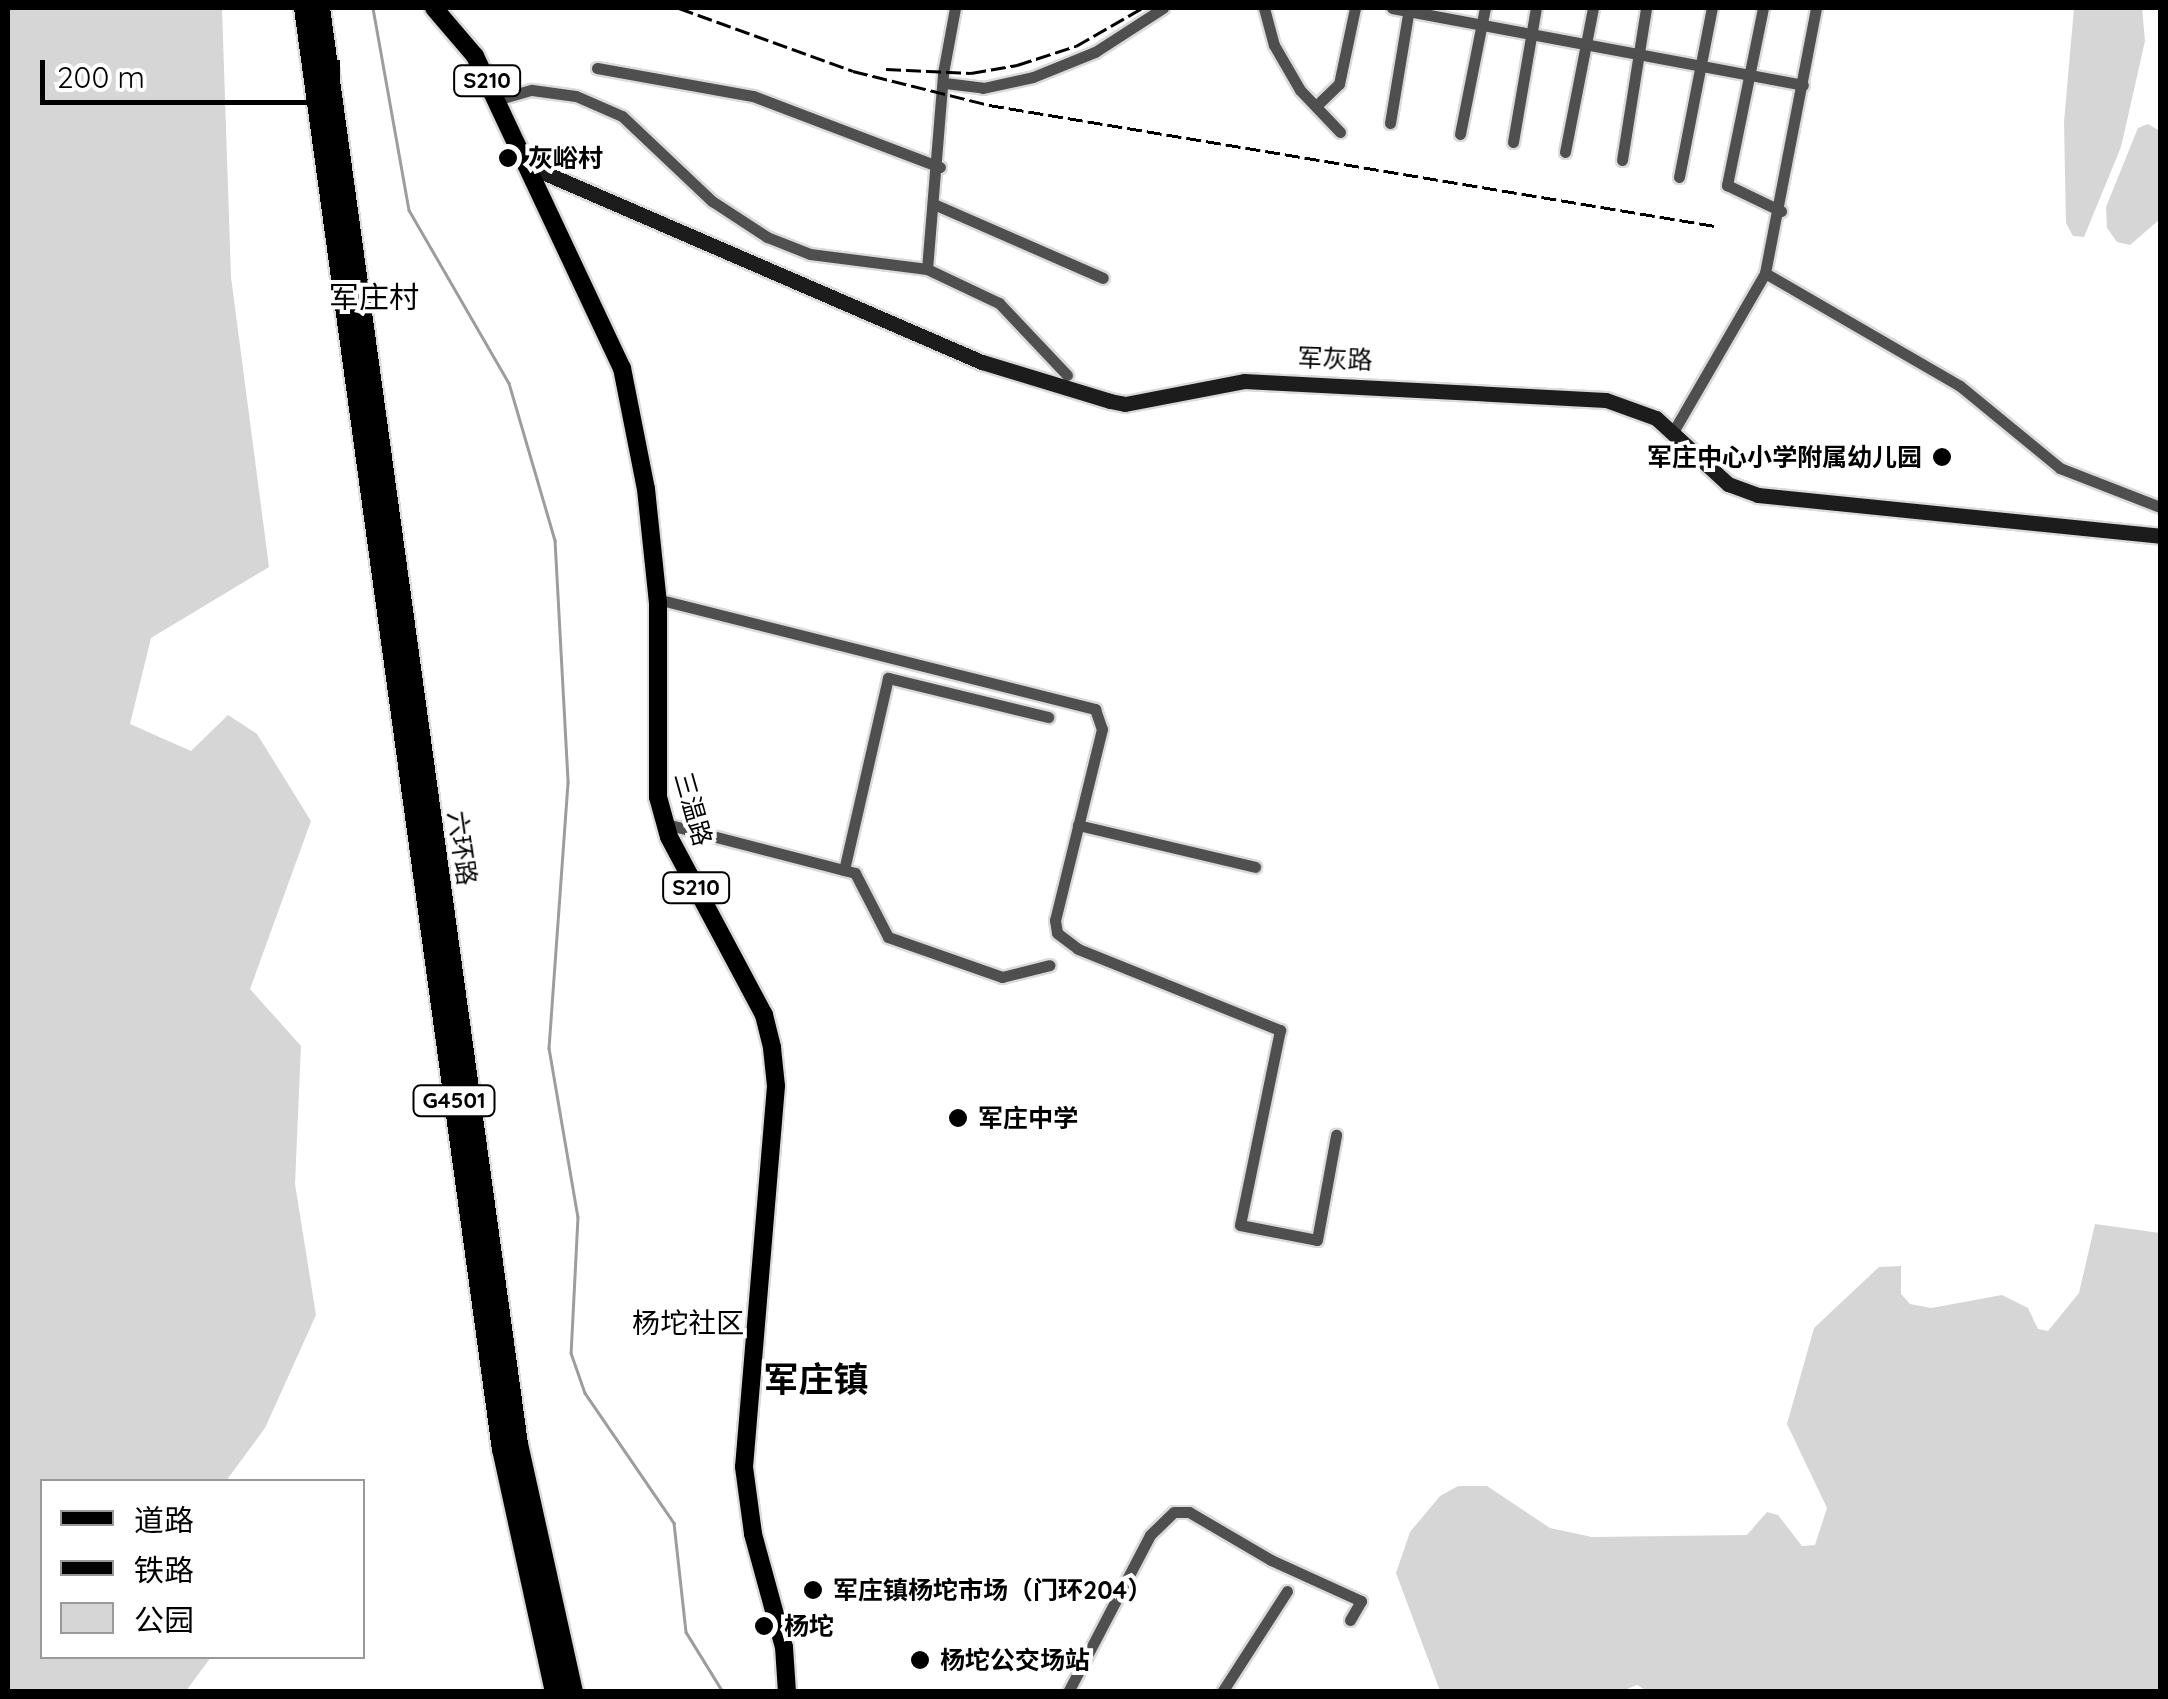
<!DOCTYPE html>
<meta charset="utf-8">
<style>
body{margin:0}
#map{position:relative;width:2168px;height:1699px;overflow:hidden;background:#fff;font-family:Quicksand,"Noto Sans SC",sans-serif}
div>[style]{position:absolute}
.green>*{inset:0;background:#d6d6d6}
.stream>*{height:2.5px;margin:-1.25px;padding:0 1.25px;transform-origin:1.25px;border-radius:1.25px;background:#9d9d9d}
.roads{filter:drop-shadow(2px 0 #dbdbdb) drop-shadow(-2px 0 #dbdbdb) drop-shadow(0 2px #dbdbdb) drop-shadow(0 -2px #dbdbdb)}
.street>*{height:11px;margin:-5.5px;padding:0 5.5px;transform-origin:5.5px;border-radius:5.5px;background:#4f4f4f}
.secondary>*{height:15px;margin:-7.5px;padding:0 7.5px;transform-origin:7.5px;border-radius:7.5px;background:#1c1c1c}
.primary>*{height:18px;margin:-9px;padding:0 9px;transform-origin:9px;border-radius:9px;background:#000}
.highway>*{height:20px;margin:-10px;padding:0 10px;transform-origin:10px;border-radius:10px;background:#000}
.rail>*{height:2.5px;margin-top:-1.25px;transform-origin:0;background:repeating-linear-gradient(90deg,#000 0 15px,transparent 0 20px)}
.dots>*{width:28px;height:28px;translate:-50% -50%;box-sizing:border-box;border:5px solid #fff;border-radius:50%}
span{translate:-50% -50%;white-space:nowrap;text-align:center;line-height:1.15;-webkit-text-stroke:8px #fff;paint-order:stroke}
.shield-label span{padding:2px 8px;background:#fff;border:2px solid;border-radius:8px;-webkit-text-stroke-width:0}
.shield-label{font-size:22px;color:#000;font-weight:700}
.poi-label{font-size:25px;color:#000;font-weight:700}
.left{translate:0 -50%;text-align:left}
.right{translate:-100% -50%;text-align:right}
.street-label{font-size:25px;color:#000}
.neighbourhood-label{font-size:28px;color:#000}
.quarter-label{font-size:30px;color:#000}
.district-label{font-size:35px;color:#000;font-weight:700}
.frame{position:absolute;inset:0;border:10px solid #000;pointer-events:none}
.legend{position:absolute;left:40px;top:1479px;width:325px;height:180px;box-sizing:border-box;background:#fff;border:2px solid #999;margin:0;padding:12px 18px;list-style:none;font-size:30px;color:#000}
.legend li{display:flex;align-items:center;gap:20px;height:50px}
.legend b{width:50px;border:2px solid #999}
.scale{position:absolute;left:40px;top:60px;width:300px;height:45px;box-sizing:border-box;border:5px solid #000;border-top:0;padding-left:12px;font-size:30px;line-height:35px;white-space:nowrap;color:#000;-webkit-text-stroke:8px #fff;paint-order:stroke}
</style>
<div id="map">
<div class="green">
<i style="clip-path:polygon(8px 8px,222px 8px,231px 277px,269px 567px,151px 638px,130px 724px,191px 751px,228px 715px,257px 734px,311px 821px,250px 989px,301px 1046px,295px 1184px,316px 1315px,265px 1428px,226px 1481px,42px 1482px,42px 1656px,211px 1657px,186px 1691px,8px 1691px)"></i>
<i style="clip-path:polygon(2074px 8px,2142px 8px,2145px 41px,2121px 147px,2084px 237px,2073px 236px,2066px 223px,2064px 122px)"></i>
<i style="clip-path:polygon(2148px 124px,2160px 131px,2160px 219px,2130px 245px,2117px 242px,2107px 228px,2106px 207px,2138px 128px)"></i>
<i style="clip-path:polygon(2095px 1224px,2160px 1233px,2160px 1691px,1649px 1692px,1637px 1685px,1619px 1692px,1440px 1691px,1396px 1573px,1410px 1532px,1440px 1496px,1458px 1486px,1487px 1486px,1550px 1528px,1592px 1537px,1747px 1535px,1767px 1512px,1778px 1515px,1802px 1546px,1815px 1545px,1827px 1508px,1787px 1424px,1814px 1328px,1879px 1267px,1901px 1266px,1901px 1294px,1910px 1304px,1931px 1308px,2002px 1295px,2028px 1308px,2038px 1329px,2048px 1331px,2079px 1293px)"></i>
</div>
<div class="stream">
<i style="left:373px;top:8px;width:205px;rotate:79.9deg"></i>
<i style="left:409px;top:210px;width:200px;rotate:60deg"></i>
<i style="left:509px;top:383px;width:164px;rotate:73.7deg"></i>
<i style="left:555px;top:540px;width:243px;rotate:86.9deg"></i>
<i style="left:568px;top:783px;width:266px;rotate:94.1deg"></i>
<i style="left:549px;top:1048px;width:171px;rotate:80.3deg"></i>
<i style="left:578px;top:1217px;width:136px;rotate:92.9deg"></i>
<i style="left:571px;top:1353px;width:42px;rotate:70.7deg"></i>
<i style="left:585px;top:1393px;width:158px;rotate:55.6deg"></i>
<i style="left:674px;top:1523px;width:110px;rotate:83.7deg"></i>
<i style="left:686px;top:1632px;width:70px;rotate:58.3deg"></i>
</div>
<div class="roads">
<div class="street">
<i style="left:1264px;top:8px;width:38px;rotate:75deg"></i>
<i style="left:1274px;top:45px;width:52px;rotate:60deg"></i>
<i style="left:1300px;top:90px;width:58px;rotate:46.4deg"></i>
<i style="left:1392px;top:8px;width:418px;rotate:10.6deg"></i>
<i style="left:1763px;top:8px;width:181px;rotate:101.5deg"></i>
<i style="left:1727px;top:185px;width:60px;rotate:25.7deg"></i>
<i style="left:597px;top:68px;width:158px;rotate:10.2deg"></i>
<i style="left:753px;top:96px;width:200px;rotate:20.8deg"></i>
<i style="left:945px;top:83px;width:38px;rotate:7deg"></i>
<i style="left:983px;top:88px;width:51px;rotate:-12.4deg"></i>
<i style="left:1033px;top:77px;width:67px;rotate:-22deg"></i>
<i style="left:1095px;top:52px;width:81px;rotate:-32.9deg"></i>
<i style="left:496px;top:100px;width:37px;rotate:-16deg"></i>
<i style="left:532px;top:90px;width:44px;rotate:7.8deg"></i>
<i style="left:576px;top:96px;width:50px;rotate:23.5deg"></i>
<i style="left:622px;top:116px;width:124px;rotate:43.4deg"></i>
<i style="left:712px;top:201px;width:66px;rotate:33.2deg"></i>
<i style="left:767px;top:237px;width:46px;rotate:21.6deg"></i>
<i style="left:810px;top:254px;width:118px;rotate:7.3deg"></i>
<i style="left:927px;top:269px;width:80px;rotate:25.3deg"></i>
<i style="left:999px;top:303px;width:99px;rotate:46.6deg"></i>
<i style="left:1316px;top:106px;width:32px;rotate:-44deg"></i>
<i style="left:1339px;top:84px;width:78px;rotate:-78.1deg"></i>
<i style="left:1390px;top:123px;width:117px;rotate:-80.6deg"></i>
<i style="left:1460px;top:134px;width:128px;rotate:-78.8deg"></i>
<i style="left:1513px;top:142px;width:136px;rotate:-80.3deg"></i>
<i style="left:1565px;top:152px;width:147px;rotate:-79deg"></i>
<i style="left:1622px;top:160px;width:154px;rotate:-81deg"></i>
<i style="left:1679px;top:177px;width:172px;rotate:-79deg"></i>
<i style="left:936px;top:205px;width:182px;rotate:23.6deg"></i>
<i style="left:927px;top:269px;width:197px;rotate:-85.3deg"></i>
<i style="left:943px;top:73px;width:66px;rotate:-79.5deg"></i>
<i style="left:1765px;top:273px;width:225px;rotate:30.1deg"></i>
<i style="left:1960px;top:386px;width:129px;rotate:39.4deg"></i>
<i style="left:2060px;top:468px;width:107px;rotate:21.3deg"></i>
<i style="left:1673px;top:432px;width:184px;rotate:-59.9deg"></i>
<i style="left:1765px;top:273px;width:270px;rotate:-79.1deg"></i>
<i style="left:657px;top:599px;width:452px;rotate:14.1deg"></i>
<i style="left:1095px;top:709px;width:21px;rotate:71deg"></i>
<i style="left:1102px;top:729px;width:197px;rotate:103.8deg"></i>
<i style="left:1055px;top:920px;width:13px;rotate:81deg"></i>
<i style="left:1057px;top:933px;width:26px;rotate:37deg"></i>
<i style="left:1078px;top:949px;width:218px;rotate:21.9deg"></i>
<i style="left:1280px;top:1030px;width:199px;rotate:101.6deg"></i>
<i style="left:1240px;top:1225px;width:78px;rotate:11deg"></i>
<i style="left:1317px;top:1240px;width:107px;rotate:-79.7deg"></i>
<i style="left:666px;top:824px;width:195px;rotate:14.5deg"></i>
<i style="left:855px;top:873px;width:72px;rotate:62.7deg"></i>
<i style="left:888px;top:937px;width:121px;rotate:19.3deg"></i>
<i style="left:1002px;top:977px;width:49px;rotate:-14deg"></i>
<i style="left:1078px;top:825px;width:182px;rotate:13.3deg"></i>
<i style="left:844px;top:870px;width:197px;rotate:-77.1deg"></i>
<i style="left:888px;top:678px;width:165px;rotate:13.7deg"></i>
<i style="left:1068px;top:1692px;width:177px;rotate:-62.4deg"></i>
<i style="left:1150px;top:1535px;width:33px;rotate:-44deg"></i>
<i style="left:1174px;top:1512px;width:15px"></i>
<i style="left:1189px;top:1512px;width:95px;rotate:30.3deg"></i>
<i style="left:1271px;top:1560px;width:99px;rotate:24.5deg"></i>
<i style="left:1361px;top:1601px;width:22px;rotate:120deg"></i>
<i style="left:1222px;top:1692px;width:120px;rotate:-57.2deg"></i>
</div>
<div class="secondary">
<i style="left:524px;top:164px;width:499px;rotate:23.4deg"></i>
<i style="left:982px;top:362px;width:134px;rotate:16.9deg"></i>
<i style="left:1110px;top:401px;width:15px;rotate:11deg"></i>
<i style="left:1125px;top:404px;width:121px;rotate:-10.9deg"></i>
<i style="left:1244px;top:381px;width:362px;rotate:3deg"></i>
<i style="left:1606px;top:400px;width:53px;rotate:19.8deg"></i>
<i style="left:1656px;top:418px;width:98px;rotate:42.5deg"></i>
<i style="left:1728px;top:484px;width:32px;rotate:20deg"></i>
<i style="left:1758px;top:495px;width:404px;rotate:5.8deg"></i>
</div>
<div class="primary">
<i style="left:434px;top:8px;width:63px;rotate:49.5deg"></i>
<i style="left:475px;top:56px;width:345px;rotate:64.8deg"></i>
<i style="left:622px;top:368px;width:123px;rotate:78.8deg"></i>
<i style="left:646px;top:489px;width:115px;rotate:84deg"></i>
<i style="left:658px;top:603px;width:194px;rotate:90deg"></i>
<i style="left:658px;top:797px;width:41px;rotate:74.6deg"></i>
<i style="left:669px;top:837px;width:202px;rotate:61.9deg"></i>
<i style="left:764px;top:1015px;width:34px;rotate:76deg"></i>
<i style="left:772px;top:1048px;width:38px;rotate:84deg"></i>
<i style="left:776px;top:1086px;width:382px;rotate:94.8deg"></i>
<i style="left:744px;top:1467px;width:68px;rotate:82.3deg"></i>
<i style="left:753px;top:1534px;width:117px;rotate:74.7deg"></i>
<i style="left:784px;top:1647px;width:45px;rotate:86.2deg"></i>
</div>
<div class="highway">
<i style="left:304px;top:8px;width:1455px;rotate:82.18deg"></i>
<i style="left:502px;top:1449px;width:249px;rotate:77.7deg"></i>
<i style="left:320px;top:8px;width:1450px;rotate:82.15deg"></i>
<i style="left:518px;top:1444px;width:254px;rotate:77.5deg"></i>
</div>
</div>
<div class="rail">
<i style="left:679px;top:8px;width:185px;rotate:19.9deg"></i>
<i style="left:853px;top:71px;width:140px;rotate:14deg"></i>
<i style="left:989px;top:105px;width:736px;rotate:9.46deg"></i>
<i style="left:886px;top:69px;width:85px;rotate:2.7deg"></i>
<i style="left:971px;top:73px;width:47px;rotate:-9.9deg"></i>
<i style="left:1017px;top:65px;width:62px;rotate:-17.9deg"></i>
<i style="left:1076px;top:46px;width:76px;rotate:-29.9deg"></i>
</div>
<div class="dots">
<i style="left:508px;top:158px;background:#000"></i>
<i style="left:1942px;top:457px;background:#000"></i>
<i style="left:958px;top:1118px;background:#000"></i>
<i style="left:813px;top:1590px;background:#000"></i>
<i style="left:764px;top:1626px;background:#000"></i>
<i style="left:920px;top:1660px;background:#000"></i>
</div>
<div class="shield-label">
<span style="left:487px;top:81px">S210</span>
<span style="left:696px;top:888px">S210</span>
<span style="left:454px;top:1101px">G4501</span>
</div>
<div class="poi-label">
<span class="left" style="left:528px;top:158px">灰峪村</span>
<span class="right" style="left:1922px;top:457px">军庄中心小学附属幼儿园</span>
<span class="left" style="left:978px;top:1118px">军庄中学</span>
<span class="left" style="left:833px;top:1590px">军庄镇杨坨市场（门环204）</span>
<span class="left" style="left:784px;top:1626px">杨坨</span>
<span class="left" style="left:940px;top:1660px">杨坨公交场站</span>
</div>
<div class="street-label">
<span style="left:1335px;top:359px;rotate:2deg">军灰路</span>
<span style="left:693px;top:809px;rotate:74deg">三温路</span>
<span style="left:462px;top:848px;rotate:82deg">六环路</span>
</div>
<div class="neighbourhood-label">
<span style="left:688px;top:1323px">杨坨社区</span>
</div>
<div class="quarter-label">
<span style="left:374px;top:297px">军庄村</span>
</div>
<div class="district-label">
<span style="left:816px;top:1379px">军庄镇</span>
</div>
<div class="frame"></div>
<ul class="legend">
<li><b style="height:12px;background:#000"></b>道路</li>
<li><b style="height:12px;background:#000"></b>铁路</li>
<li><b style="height:28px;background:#d6d6d6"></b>公园</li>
</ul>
<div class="scale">200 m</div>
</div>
